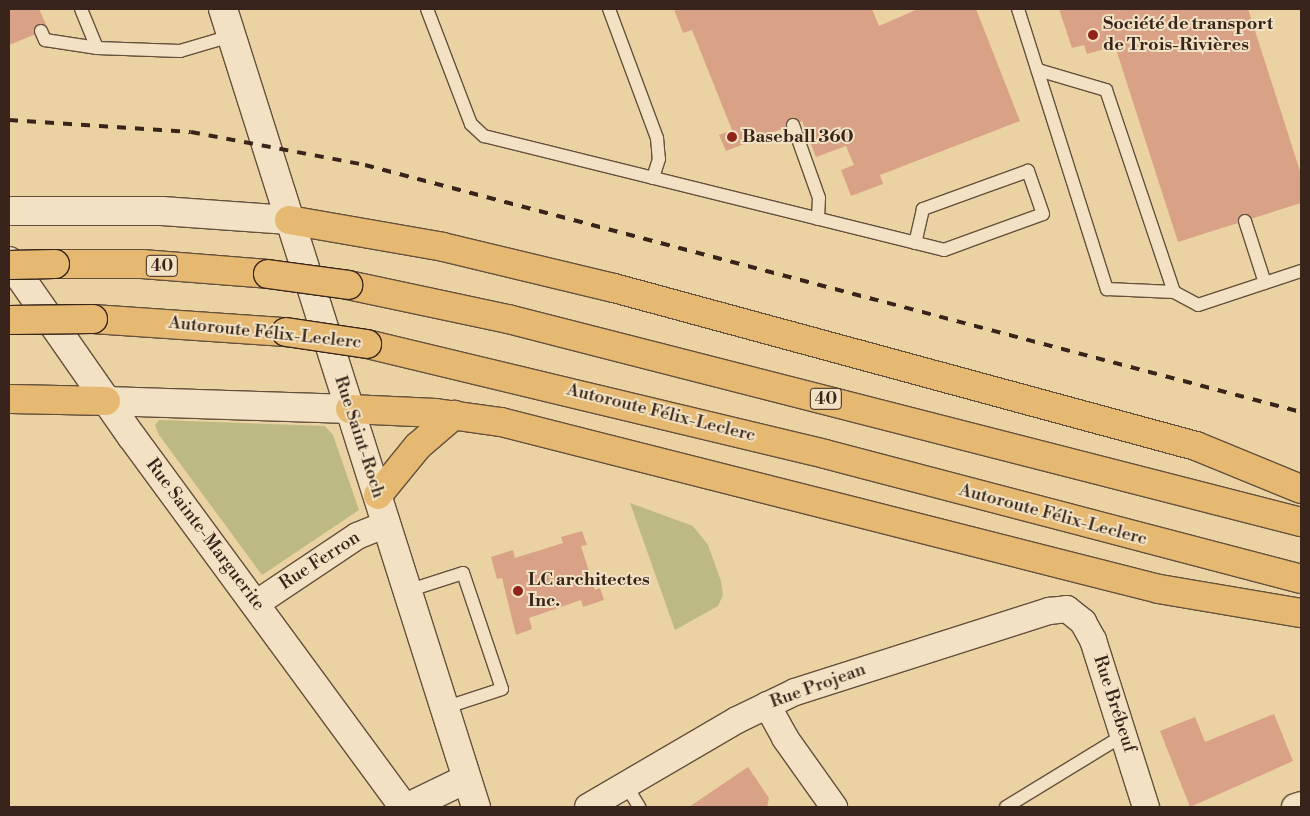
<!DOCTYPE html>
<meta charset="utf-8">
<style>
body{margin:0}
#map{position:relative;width:1310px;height:816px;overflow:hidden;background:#ebd2a3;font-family:"Libre Bodoni",serif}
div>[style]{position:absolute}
.green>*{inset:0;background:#bcba82}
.building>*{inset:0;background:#d9a185}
.roads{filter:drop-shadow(1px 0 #65503c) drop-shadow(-1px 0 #65503c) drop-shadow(0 1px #65503c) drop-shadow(0 -1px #65503c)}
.lane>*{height:12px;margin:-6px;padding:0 6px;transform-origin:6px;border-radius:6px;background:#f2e2c3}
.street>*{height:26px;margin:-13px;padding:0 13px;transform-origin:13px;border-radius:13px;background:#f2e2c3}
.secondary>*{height:28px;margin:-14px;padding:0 14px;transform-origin:14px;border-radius:14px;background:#f2e2c3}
.highway>*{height:28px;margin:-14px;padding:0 14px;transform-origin:14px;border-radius:14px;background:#e6b972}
.rail>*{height:4px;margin-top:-2px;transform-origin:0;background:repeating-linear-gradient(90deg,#38241a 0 9px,transparent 0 18px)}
.bridges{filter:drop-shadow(1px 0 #38241a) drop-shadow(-1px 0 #38241a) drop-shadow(0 1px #38241a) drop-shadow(0 -1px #38241a)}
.highway-bridge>*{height:28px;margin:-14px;padding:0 14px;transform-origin:14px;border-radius:14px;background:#e6b972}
.dots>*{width:14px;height:14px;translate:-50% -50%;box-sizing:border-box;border:2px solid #f2e2c3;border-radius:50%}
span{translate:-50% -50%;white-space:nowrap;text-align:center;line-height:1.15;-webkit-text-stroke:4px #f2e2c3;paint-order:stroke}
.shield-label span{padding:1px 4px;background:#f2e2c3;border:1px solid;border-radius:4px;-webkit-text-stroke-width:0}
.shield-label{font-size:16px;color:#38241a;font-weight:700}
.poi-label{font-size:18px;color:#38241a;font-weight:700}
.left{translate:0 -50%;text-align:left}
.street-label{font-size:18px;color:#38241a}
.frame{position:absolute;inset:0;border:10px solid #38241a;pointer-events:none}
</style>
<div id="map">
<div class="green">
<i style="clip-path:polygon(159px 420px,325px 426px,333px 435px,359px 510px,262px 575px,159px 435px,155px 425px)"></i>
<i style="clip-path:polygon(630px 503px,693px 526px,708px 545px,721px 581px,723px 595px,718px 606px,675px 630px)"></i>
</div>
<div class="building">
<i style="clip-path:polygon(9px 9px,39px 9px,48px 29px,9px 45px)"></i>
<i style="clip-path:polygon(674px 9px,872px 9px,879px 26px,918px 9px,976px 9px,1020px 121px,880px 175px,883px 184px,851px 196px,841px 170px,854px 165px,846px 146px,816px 157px,802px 121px,726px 151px,719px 135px,732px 130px,692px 30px,683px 33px)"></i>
<i style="clip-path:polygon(1059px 9px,1248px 9px,1301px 174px,1301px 203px,1178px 242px,1115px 46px,1087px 54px,1084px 45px,1072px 48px)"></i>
<i style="clip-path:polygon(582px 531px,587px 545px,581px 546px,595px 590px,600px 588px,604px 600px,583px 607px,581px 600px,529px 618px,532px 629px,516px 635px,502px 578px,497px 579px,491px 557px,513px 550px,515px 558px,563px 543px,561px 537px)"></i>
<i style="clip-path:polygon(1274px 714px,1293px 761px,1190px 807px,1160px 731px,1195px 717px,1205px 742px)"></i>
<i style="clip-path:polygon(748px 767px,769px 798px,767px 807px,689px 807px)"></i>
</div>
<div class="roads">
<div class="lane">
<i style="left:81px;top:9px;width:42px;rotate:67.7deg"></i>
<i style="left:97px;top:48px;width:83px;rotate:2.1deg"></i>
<i style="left:180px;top:51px;width:53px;rotate:-16.4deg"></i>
<i style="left:427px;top:9px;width:123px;rotate:69.1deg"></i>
<i style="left:471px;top:124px;width:18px;rotate:43deg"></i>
<i style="left:484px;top:136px;width:474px;rotate:13.9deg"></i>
<i style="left:944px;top:250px;width:105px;rotate:-20deg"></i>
<i style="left:1043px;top:214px;width:46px;rotate:-109.2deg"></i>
<i style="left:1028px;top:171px;width:112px;rotate:160.1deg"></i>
<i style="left:923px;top:209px;width:35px;rotate:103deg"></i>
<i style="left:609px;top:9px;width:138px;rotate:69.6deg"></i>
<i style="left:657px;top:138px;width:21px;rotate:85deg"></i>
<i style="left:659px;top:159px;width:20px;rotate:108deg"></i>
<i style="left:1018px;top:9px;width:294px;rotate:72.4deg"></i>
<i style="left:1107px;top:289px;width:67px;rotate:2.6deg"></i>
<i style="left:1174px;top:292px;width:213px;rotate:-108.6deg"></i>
<i style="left:1106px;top:90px;width:71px;rotate:-163.6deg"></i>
<i style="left:41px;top:31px;width:10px;rotate:66deg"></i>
<i style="left:45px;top:40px;width:53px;rotate:8.7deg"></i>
<i style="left:793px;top:125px;width:77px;rotate:70.4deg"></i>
<i style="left:819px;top:198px;width:21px;rotate:93deg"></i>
<i style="left:1245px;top:221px;width:65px;rotate:72.1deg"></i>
<i style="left:1174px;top:292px;width:27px;rotate:28deg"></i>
<i style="left:1198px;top:305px;width:108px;rotate:-18.3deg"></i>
<i style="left:407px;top:591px;width:59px;rotate:-17.8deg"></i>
<i style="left:463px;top:573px;width:122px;rotate:71.4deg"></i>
<i style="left:502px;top:689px;width:61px;rotate:161.9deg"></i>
<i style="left:626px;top:785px;width:26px;rotate:59deg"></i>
<i style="left:1006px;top:807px;width:138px;rotate:-31.4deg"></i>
</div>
<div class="street">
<i style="left:257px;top:603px;width:120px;rotate:-33.8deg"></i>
<i style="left:357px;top:536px;width:32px;rotate:-22deg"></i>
<i style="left:767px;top:705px;width:38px;rotate:61deg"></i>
<i style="left:785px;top:738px;width:85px;rotate:54.6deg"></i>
<i style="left:588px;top:807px;width:173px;rotate:-30.3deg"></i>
<i style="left:737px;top:720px;width:64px;rotate:-25.8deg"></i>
<i style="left:795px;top:692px;width:267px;rotate:-17.7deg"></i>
<i style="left:1049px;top:611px;width:18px;rotate:-6deg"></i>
<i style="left:1067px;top:609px;width:21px;rotate:39deg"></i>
<i style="left:1083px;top:622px;width:21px;rotate:61deg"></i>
<i style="left:1093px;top:640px;width:175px;rotate:72.4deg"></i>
<i style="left:1295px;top:807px;width:6px;rotate:-18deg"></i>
</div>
<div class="secondary">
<i style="left:223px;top:9px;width:837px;rotate:72.41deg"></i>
<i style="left:9px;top:211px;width:153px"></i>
<i style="left:162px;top:211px;width:127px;rotate:4.1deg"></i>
<i style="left:9px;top:261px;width:215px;rotate:55.1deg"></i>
<i style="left:132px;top:437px;width:459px;rotate:53.7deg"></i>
<i style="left:106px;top:401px;width:244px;rotate:1.9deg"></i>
<i style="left:408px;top:807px;width:64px;rotate:-25.8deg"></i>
</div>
<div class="highway">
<i style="left:289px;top:220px;width:156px;rotate:9.9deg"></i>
<i style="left:443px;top:247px;width:176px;rotate:13.5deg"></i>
<i style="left:614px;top:288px;width:603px;rotate:15.19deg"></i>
<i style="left:1196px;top:446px;width:113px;rotate:22.3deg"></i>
<i style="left:55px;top:264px;width:87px"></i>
<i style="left:142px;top:264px;width:126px;rotate:4.5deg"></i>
<i style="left:348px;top:285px;width:164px;rotate:12deg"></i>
<i style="left:508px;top:319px;width:819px;rotate:14.36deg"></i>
<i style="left:93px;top:319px;width:193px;rotate:3.9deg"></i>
<i style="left:367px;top:344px;width:471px;rotate:13.5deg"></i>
<i style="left:825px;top:454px;width:492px;rotate:14.7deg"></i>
<i style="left:9px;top:399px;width:97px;rotate:1.2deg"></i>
<i style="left:350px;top:409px;width:86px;rotate:2.7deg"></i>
<i style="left:436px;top:413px;width:66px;rotate:7.9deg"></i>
<i style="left:501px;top:422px;width:679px;rotate:14.24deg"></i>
<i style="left:1159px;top:589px;width:144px;rotate:9.6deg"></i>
<i style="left:378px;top:495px;width:63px;rotate:-50.8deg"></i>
<i style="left:418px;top:446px;width:48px;rotate:-40.7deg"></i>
</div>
</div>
<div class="rail">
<i style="left:9px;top:120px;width:182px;rotate:3.8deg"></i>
<i style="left:191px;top:132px;width:177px;rotate:10.7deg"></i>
<i style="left:365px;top:165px;width:968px;rotate:14.78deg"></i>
</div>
<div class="bridges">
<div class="highway-bridge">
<i style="left:9px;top:265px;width:46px;rotate:-1.2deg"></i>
<i style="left:268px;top:274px;width:81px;rotate:7.8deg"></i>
<i style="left:9px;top:320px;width:84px;rotate:-0.7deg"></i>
<i style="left:286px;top:332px;width:82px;rotate:8.4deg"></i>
</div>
</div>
<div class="dots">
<i style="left:1093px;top:35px;background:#8f2418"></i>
<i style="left:732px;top:137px;background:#8f2418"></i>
<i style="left:518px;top:591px;background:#8f2418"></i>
</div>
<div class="shield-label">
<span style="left:162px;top:266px">40</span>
<span style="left:826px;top:399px">40</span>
</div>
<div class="poi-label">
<span class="left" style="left:1103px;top:35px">Société de transport<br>de Trois-Rivières</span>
<span class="left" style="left:742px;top:137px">Baseball 360</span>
<span class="left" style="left:528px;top:591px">LC architectes<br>Inc.</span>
</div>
<div class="street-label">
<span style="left:265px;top:333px;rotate:6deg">Autoroute Félix-Leclerc</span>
<span style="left:661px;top:413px;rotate:14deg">Autoroute Félix-Leclerc</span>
<span style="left:359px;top:437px;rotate:72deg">Rue Saint-Roch</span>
<span style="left:1053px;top:515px;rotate:15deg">Autoroute Félix-Leclerc</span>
<span style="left:205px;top:535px;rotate:53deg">Rue Sainte-Marguerite</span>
<span style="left:320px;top:561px;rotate:-33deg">Rue Ferron</span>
<span style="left:818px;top:686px;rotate:-20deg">Rue Projean</span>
<span style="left:1114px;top:704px;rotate:72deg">Rue Brébeuf</span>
</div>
<div class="frame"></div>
</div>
